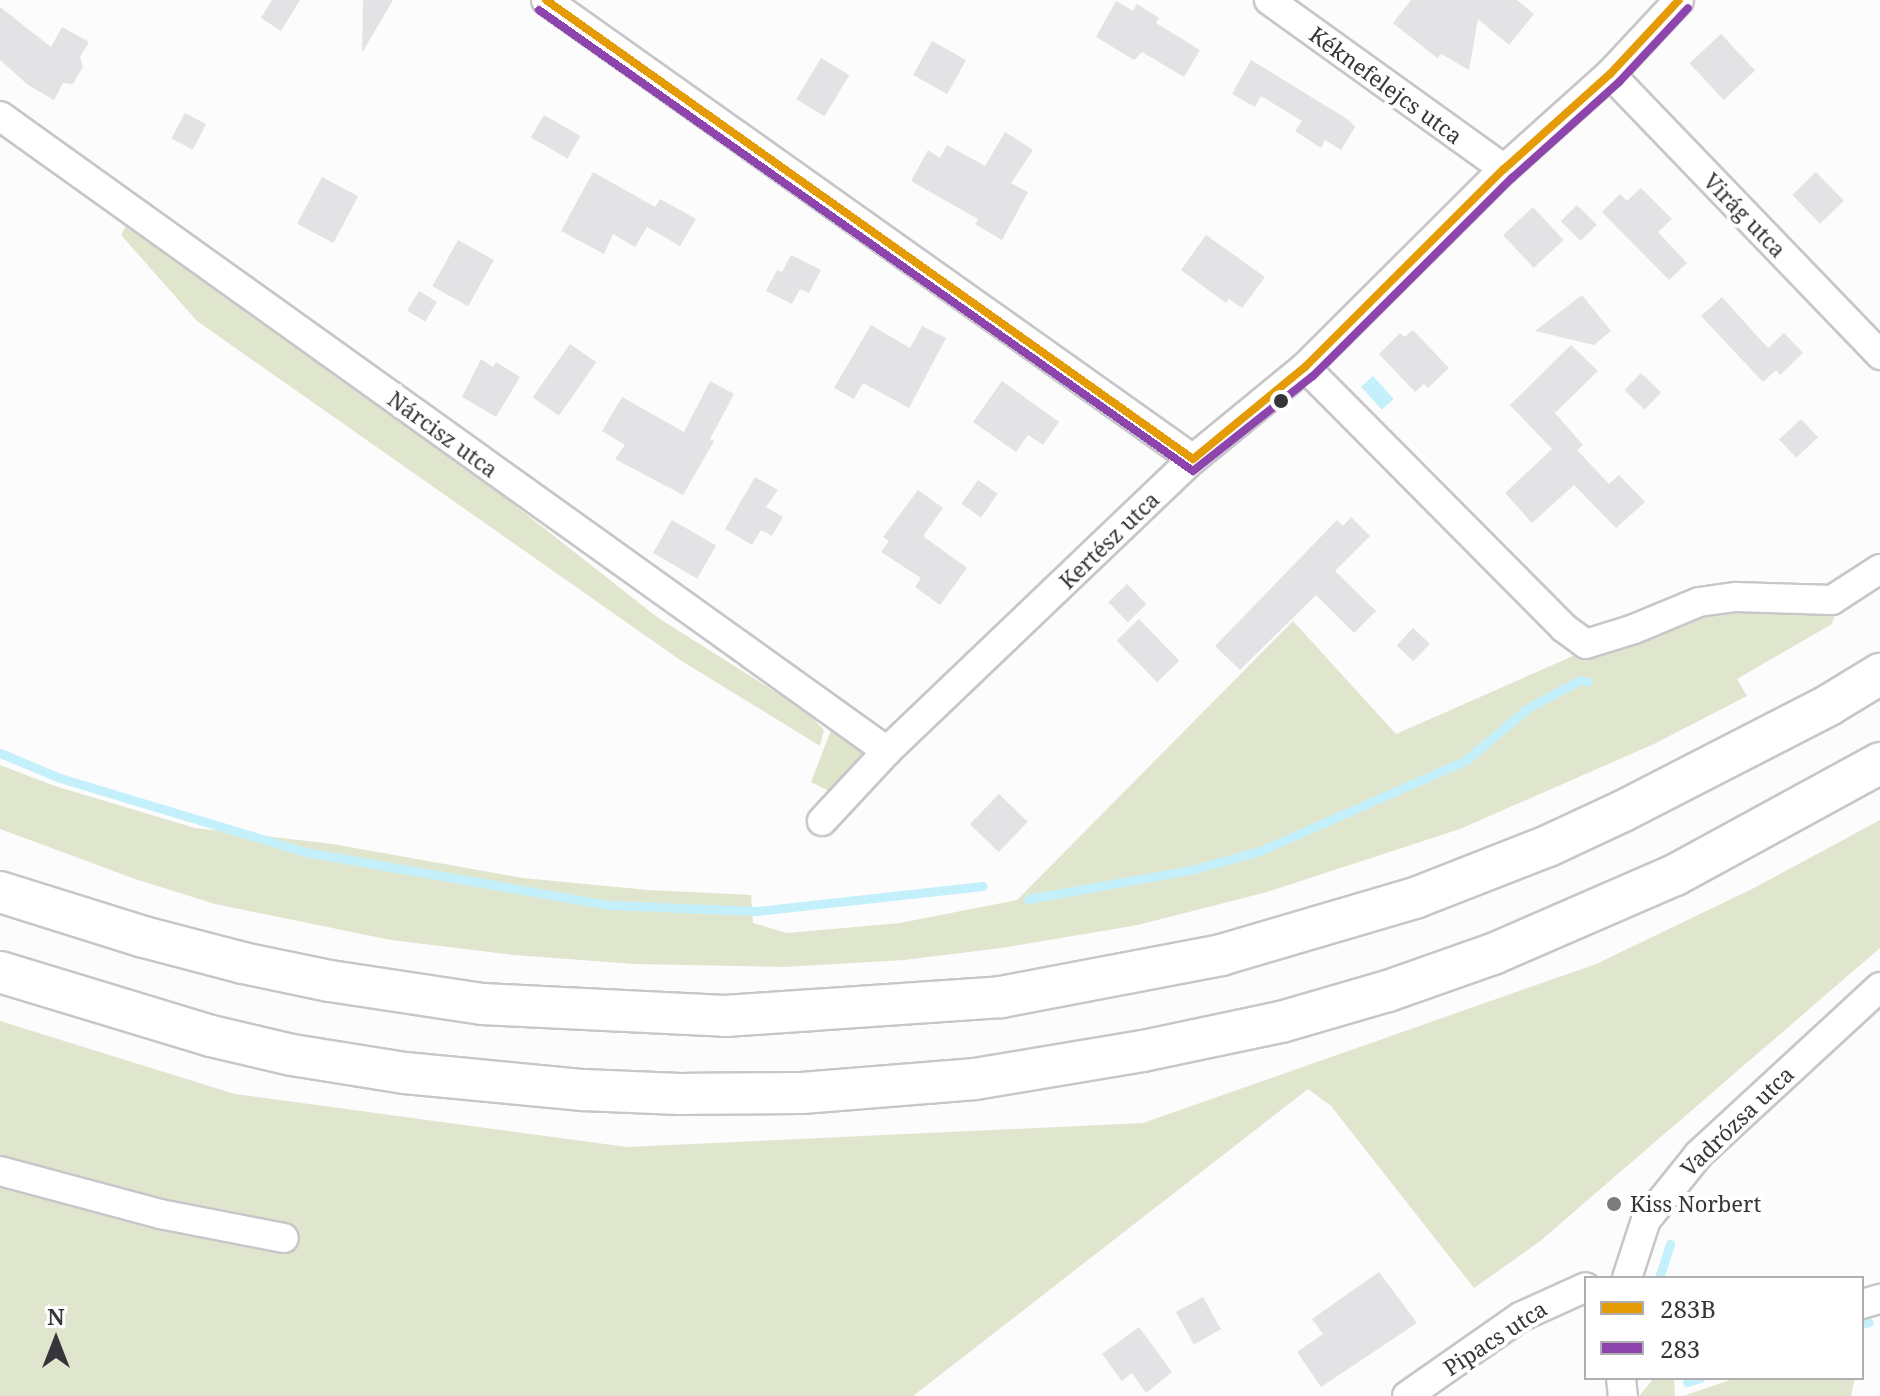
<!DOCTYPE html>
<meta charset="utf-8">
<style>
body{margin:0}
#map{position:relative;width:1880px;height:1396px;overflow:hidden;background:#fcfcfd;font-family:"Noto Serif",serif}
div>[style]{position:absolute}
.green>*{inset:0;background:#e0e6ce}
.forest>*{inset:0;background:#dee5ca}
.water>*{inset:0;background:#c3f0fb;transform-origin:0 0}
.stream>*{height:9px;margin:-4.5px;padding:0 4.5px;transform-origin:4.5px;border-radius:4.5px;background:#c3f0fb}
.building>*{inset:0;background:#e3e2e5;transform-origin:0 0}
.roads{filter:drop-shadow(2px 0 #c7c6c9) drop-shadow(-2px 0 #c7c6c9) drop-shadow(0 2px #c7c6c9) drop-shadow(0 -2px #c7c6c9)}
.minor>*{height:28px;margin:-14px;padding:0 14px;transform-origin:14px;border-radius:14px;background:#fff}
.highway>*{height:40px;margin:-20px;padding:0 20px;transform-origin:20px;border-radius:20px;background:#fff}
.bus-1>*{height:8px;margin:-4px;padding:0 4px;transform-origin:4px;border-radius:4px;background:#e49b06}
.bus-2>*{height:8px;margin:-4px;padding:0 4px;transform-origin:4px;border-radius:4px;background:#8e44ad}
.dots>*{width:22px;height:22px;translate:-50% -50%;box-sizing:border-box;border:4px solid #fff;border-radius:50%}
span{translate:-50% -50%;white-space:nowrap;text-align:center;line-height:1.15;-webkit-text-stroke:8px #fff;paint-order:stroke}
.street-label{font-size:22px;color:#37353a}
.poi-label{font-size:22px;color:#37353a}
.left{translate:0 -50%;text-align:left}
.legend{position:absolute;left:1584px;top:1276px;width:280px;height:104px;box-sizing:border-box;background:#fff;border:2px solid #afaeb0;margin:0;padding:10px 14px;list-style:none;font-size:24px;color:#37353a}
.legend li{display:flex;align-items:center;gap:16px;height:40px}
.legend b{width:40px;border:2px solid #afaeb0}
.north{position:absolute;left:16px;top:1300px;width:80px;height:80px;-webkit-text-stroke:6px #fff;paint-order:stroke;rotate:0deg;font-size:22px;font-weight:700;line-height:32px;text-align:center;color:#37353a}
.north::after{content:'';display:block;margin:auto;width:28px;height:36px;background:#37353a;clip-path:polygon(50% 0,100% 100%,50% 72%,0 100%)}
</style>
<div id="map">
<div class="green">
<i style="clip-path:polygon(128px 222px,493px 488px,657px 617px,807px 712px,824px 730px,820px 746px,680px 660px,197px 321px,121px 235px)"></i>
<i style="clip-path:polygon(1738px 602px,1836px 611px,1832px 624px,1737px 679px,1747px 696px,1654px 744px,1460px 829px,1267px 892px,1138px 925px,1001px 948px,904px 960px,784px 967px,634px 964px,514px 955px,391px 940px,215px 904px,135px 879px,0 829px,0 765px,55px 786px,195px 828px,333px 844px,523px 878px,648px 890px,751px 895px,753px 923px,787px 933px,900px 923px,1017px 900px,1293px 621px,1396px 734px,1634px 629px)"></i>
<i style="clip-path:polygon(1880px 820px,1880px 948px,1539px 1242px,1474px 1288px,1331px 1106px,1308px 1089px,913px 1396px,0 1396px,0 1021px,235px 1094px,627px 1147px,1143px 1123px,1596px 964px,1752px 889px)"></i>
<i style="clip-path:polygon(1654px 1378px,1674px 1378px,1675px 1396px,1639px 1396px)"></i>
<i style="clip-path:polygon(1736px 1378px,1855px 1378px,1851px 1396px,1683px 1396px)"></i>
</div>
<div class="forest">
<i style="clip-path:polygon(831px 730px,866px 756px,841px 797px,811px 782px)"></i>
</div>
<div class="water">
<i style="left:1373px;top:376px;width:31px;height:16px;rotate:48deg"></i>
</div>
<div class="stream">
<i style="left:0;top:753px;width:65px;rotate:22.6deg"></i>
<i style="left:60px;top:778px;width:256px;rotate:16.8deg"></i>
<i style="left:305px;top:852px;width:309px;rotate:9.9deg"></i>
<i style="left:609px;top:905px;width:148px;rotate:2.3deg"></i>
<i style="left:757px;top:911px;width:227px;rotate:-6.3deg"></i>
<i style="left:1028px;top:899px;width:166px;rotate:-10.1deg"></i>
<i style="left:1191px;top:870px;width:72px;rotate:-15.4deg"></i>
<i style="left:1260px;top:851px;width:225px;rotate:-23.8deg"></i>
<i style="left:1466px;top:760px;width:81px;rotate:-40deg"></i>
<i style="left:1528px;top:708px;width:59px;rotate:-28.3deg"></i>
<i style="left:1580px;top:680px;width:8px;rotate:14deg"></i>
<i style="left:1659px;top:1278px;width:36px;rotate:-72deg"></i>
<i style="left:1862px;top:1324px;width:7px;rotate:-16deg"></i>
<i style="left:1687px;top:1382px;width:14px;rotate:-17deg"></i>
</div>
<div class="building">
<i style="clip-path:polygon(272px 0,300px 0,281px 31px,261px 18px)"></i>
<i style="clip-path:polygon(363px 0,393px 0,362px 53px)"></i>
<i style="clip-path:polygon(1411px 0,1517px 0,1534px 14px,1509px 45px,1478px 19px,1469px 70px,1441px 54px,1437px 58px,1393px 23px)"></i>
<i style="clip-path:polygon(1116px 1px,1133px 11px,1137px 4px,1159px 18px,1156px 23px,1200px 50px,1184px 77px,1142px 52px,1134px 60px,1096px 37px)"></i>
<i style="clip-path:polygon(0 7px,51px 47px,62px 27px,89px 42px,80px 57px,83px 67px,73px 84px,63px 83px,54px 100px,28px 85px,0 60px)"></i>
<i style="left:1721px;top:34px;width:50px;height:43px;rotate:47deg"></i>
<i style="left:932px;top:41px;width:39px;height:39px;rotate:29deg"></i>
<i style="left:821px;top:58px;width:33px;height:48px;rotate:31deg"></i>
<i style="clip-path:polygon(1251px 60px,1349px 120px,1355px 127px,1341px 150px,1325px 140px,1321px 148px,1295px 131px,1302px 121px,1261px 96px,1255px 107px,1232px 94px)"></i>
<i style="left:185px;top:113px;width:24px;height:29px;rotate:28deg"></i>
<i style="left:544px;top:115px;width:42px;height:26px;rotate:30deg"></i>
<i style="clip-path:polygon(1005px 132px,1033px 150px,1011px 183px,1028px 192px,1002px 240px,975px 224px,978px 219px,911px 181px,928px 150px,940px 158px,947px 145px,985px 166px)"></i>
<i style="clip-path:polygon(593px 172px,655px 207px,660px 199px,696px 219px,680px 246px,647px 227px,635px 247px,613px 234px,604px 254px,561px 231px)"></i>
<i style="left:1816px;top:172px;width:40px;height:33px;rotate:46deg"></i>
<i style="left:322px;top:177px;width:41px;height:53px;rotate:28deg"></i>
<i style="clip-path:polygon(1641px 188px,1672px 219px,1658px 232px,1687px 263px,1669px 280px,1602px 212px,1620px 194px,1627px 201px)"></i>
<i style="left:1577px;top:205px;width:28px;height:23px;rotate:45deg"></i>
<i style="left:1533px;top:207px;width:45px;height:41px;rotate:47deg"></i>
<i style="clip-path:polygon(1206px 235px,1265px 277px,1242px 308px,1229px 299px,1226px 303px,1181px 270px)"></i>
<i style="left:458px;top:240px;width:41px;height:53px;rotate:29deg"></i>
<i style="clip-path:polygon(791px 255px,821px 270px,809px 293px,800px 289px,792px 304px,766px 291px,777px 270px,782px 272px)"></i>
<i style="left:419px;top:291px;width:21px;height:23px;rotate:31deg"></i>
<i style="clip-path:polygon(1582px 295px,1611px 331px,1594px 345px,1535px 331px)"></i>
<i style="clip-path:polygon(1722px 297px,1768px 348px,1784px 333px,1803px 353px,1780px 375px,1776px 370px,1763px 382px,1701px 316px)"></i>
<i style="clip-path:polygon(871px 325px,910px 348px,922px 326px,946px 338px,909px 408px,863px 383px,854px 399px,834px 388px)"></i>
<i style="clip-path:polygon(1413px 330px,1449px 368px,1428px 388px,1424px 384px,1415px 392px,1379px 354px,1400px 333px,1405px 337px)"></i>
<i style="left:570px;top:344px;width:32px;height:65px;rotate:35deg"></i>
<i style="clip-path:polygon(1571px 345px,1598px 371px,1555px 413px,1583px 445px,1577px 450px,1609px 484px,1619px 475px,1645px 502px,1616px 528px,1574px 485px,1532px 523px,1505px 493px,1552px 449px,1510px 405px)"></i>
<i style="clip-path:polygon(481px 359px,493px 367px,496px 362px,520px 377px,496px 417px,462px 397px)"></i>
<i style="left:1641px;top:373px;width:28px;height:24px;rotate:44deg"></i>
<i style="clip-path:polygon(710px 381px,734px 394px,710px 439px,714px 441px,683px 495px,615px 459px,625px 445px,602px 431px,622px 397px,684px 432px)"></i>
<i style="clip-path:polygon(1002px 381px,1059px 422px,1043px 445px,1028px 435px,1016px 452px,973px 422px)"></i>
<i style="left:1801px;top:419px;width:25px;height:30px;rotate:47deg"></i>
<i style="clip-path:polygon(755px 477px,778px 490px,766px 507px,783px 517px,772px 536px,761px 530px,752px 545px,725px 529px)"></i>
<i style="left:978px;top:480px;width:24px;height:29px;rotate:35deg"></i>
<i style="clip-path:polygon(918px 490px,943px 508px,923px 536px,967px 568px,940px 605px,915px 587px,921px 578px,881px 552px,889px 541px,883px 537px)"></i>
<i style="clip-path:polygon(1351px 517px,1370px 536px,1335px 571px,1376px 611px,1354px 633px,1316px 595px,1240px 670px,1215px 646px,1337px 520px,1343px 526px)"></i>
<i style="left:672px;top:520px;width:51px;height:38px;rotate:30deg"></i>
<i style="left:1127px;top:584px;width:28px;height:26px;rotate:46deg"></i>
<i style="left:1139px;top:619px;width:58px;height:31px;rotate:46deg"></i>
<i style="left:1413px;top:628px;width:23px;height:24px;rotate:43deg"></i>
<i style="left:999px;top:794px;width:40px;height:42px;rotate:44deg"></i>
<i style="clip-path:polygon(1379px 1272px,1417px 1323px,1321px 1387px,1297px 1352px,1323px 1334px,1312px 1319px)"></i>
<i style="left:1203px;top:1297px;width:37px;height:31px;rotate:61deg"></i>
<i style="clip-path:polygon(1139px 1327px,1172px 1372px,1146px 1393px,1132px 1373px,1122px 1381px,1102px 1354px)"></i>
</div>
<div class="roads">
<div class="minor">
<i style="left:546px;top:0;width:793px;rotate:35.35deg"></i>
<i style="left:1269px;top:0;width:289px;rotate:35.7deg"></i>
<i style="left:1610px;top:74px;width:390px;rotate:46.1deg"></i>
<i style="left:0;top:116px;width:1091px;rotate:35.6deg"></i>
<i style="left:1305px;top:367px;width:368px;rotate:45.2deg"></i>
<i style="left:1564px;top:628px;width:27px;rotate:36deg"></i>
<i style="left:1586px;top:644px;width:50px;rotate:-17.4deg"></i>
<i style="left:1634px;top:629px;width:70px;rotate:-22.6deg"></i>
<i style="left:1699px;top:602px;width:37px;rotate:-8deg"></i>
<i style="left:1736px;top:597px;width:96px;rotate:1.8deg"></i>
<i style="left:1832px;top:600px;width:57px;rotate:-32.9deg"></i>
<i style="left:822px;top:821px;width:96px;rotate:-47.1deg"></i>
<i style="left:887px;top:751px;width:423px;rotate:-43.7deg"></i>
<i style="left:1193px;top:459px;width:145px;rotate:-39.4deg"></i>
<i style="left:1305px;top:367px;width:281px;rotate:-44.9deg"></i>
<i style="left:1504px;top:169px;width:142px;rotate:-41.9deg"></i>
<i style="left:1610px;top:74px;width:101px;rotate:-47deg"></i>
<i style="left:0;top:1171px;width:166px;rotate:15deg"></i>
<i style="left:160px;top:1214px;width:126px;rotate:11deg"></i>
<i style="left:1627px;top:1278px;width:61px;rotate:-71.9deg"></i>
<i style="left:1646px;top:1220px;width:85px;rotate:-51.2deg"></i>
<i style="left:1699px;top:1154px;width:246px;rotate:-42.7deg"></i>
<i style="left:1862px;top:1304px;width:19px;rotate:-16deg"></i>
<i style="left:1621px;top:1378px;width:18px;rotate:84deg"></i>
<i style="left:1407px;top:1396px;width:138px;rotate:-35deg"></i>
<i style="left:1520px;top:1317px;width:72px;rotate:-24.4deg"></i>
</div>
<div class="highway">
<i style="left:0;top:892px;width:151px;rotate:17.4deg"></i>
<i style="left:144px;top:937px;width:102px;rotate:14.7deg"></i>
<i style="left:243px;top:963px;width:89px;rotate:11.7deg"></i>
<i style="left:330px;top:981px;width:154px;rotate:8.6deg"></i>
<i style="left:482px;top:1004px;width:243px;rotate:2.8deg"></i>
<i style="left:725px;top:1016px;width:277px;rotate:-3.9deg"></i>
<i style="left:1001px;top:997px;width:224px;rotate:-10.8deg"></i>
<i style="left:1221px;top:955px;width:202px;rotate:-16.4deg"></i>
<i style="left:1415px;top:898px;width:143px;rotate:-21.4deg"></i>
<i style="left:1548px;top:846px;width:83px;rotate:-25deg"></i>
<i style="left:1623px;top:811px;width:232px;rotate:-27.2deg"></i>
<i style="left:1829px;top:705px;width:60px;rotate:-31.3deg"></i>
<i style="left:0;top:972px;width:220px;rotate:16.9deg"></i>
<i style="left:211px;top:1036px;width:83px;rotate:13.2deg"></i>
<i style="left:292px;top:1055px;width:114px;rotate:9.1deg"></i>
<i style="left:405px;top:1073px;width:179px;rotate:5.5deg"></i>
<i style="left:583px;top:1090px;width:97px;rotate:2.4deg"></i>
<i style="left:680px;top:1094px;width:122px;rotate:-0.5deg"></i>
<i style="left:802px;top:1093px;width:174px;rotate:-4.6deg"></i>
<i style="left:975px;top:1079px;width:170px;rotate:-9.5deg"></i>
<i style="left:1143px;top:1051px;width:141px;rotate:-11.9deg"></i>
<i style="left:1281px;top:1022px;width:111px;rotate:-16.2deg"></i>
<i style="left:1388px;top:991px;width:111px;rotate:-19.4deg"></i>
<i style="left:1493px;top:954px;width:198px;rotate:-23.5deg"></i>
<i style="left:1675px;top:875px;width:234px;rotate:-28.6deg"></i>
</div>
</div>
<div class="bus-1">
<i style="left:546px;top:0;width:793px;rotate:35.35deg"></i>
<i style="left:1193px;top:459px;width:145px;rotate:-39.4deg"></i>
<i style="left:1305px;top:367px;width:281px;rotate:-44.9deg"></i>
<i style="left:1504px;top:169px;width:142px;rotate:-41.9deg"></i>
<i style="left:1610px;top:74px;width:101px;rotate:-47deg"></i>
</div>
<div class="bus-2">
<i style="left:539px;top:10px;width:800px;rotate:35.18deg"></i>
<i style="left:1193px;top:471px;width:153px;rotate:-38.4deg"></i>
<i style="left:1313px;top:376px;width:281px;rotate:-44.9deg"></i>
<i style="left:1512px;top:178px;width:144px;rotate:-41.9deg"></i>
<i style="left:1619px;top:82px;width:101px;rotate:-47deg"></i>
</div>
<div class="dots">
<i style="left:1281px;top:401px;background:#37353a"></i>
<i style="left:1614px;top:1204px;background:#7c7b7e"></i>
</div>
<div class="street-label">
<span style="left:1386px;top:85px;rotate:36deg">Kéknefelejcs utca</span>
<span style="left:1745px;top:215px;rotate:46deg">Virág utca</span>
<span style="left:443px;top:434px;rotate:36deg">Nárcisz utca</span>
<span style="left:1109px;top:540px;rotate:-44deg">Kertész utca</span>
<span style="left:1737px;top:1121px;rotate:-44deg">Vadrózsa utca</span>
<span style="left:1495px;top:1338px;rotate:-33deg">Pipacs utca</span>
</div>
<div class="poi-label">
<span class="left" style="left:1630px;top:1204px">Kiss Norbert</span>
</div>
<ul class="legend">
<li><b style="height:10px;background:#e49b06"></b>283B</li>
<li><b style="height:10px;background:#8e44ad"></b>283</li>
</ul>
<div class="north">N</div>
</div>
